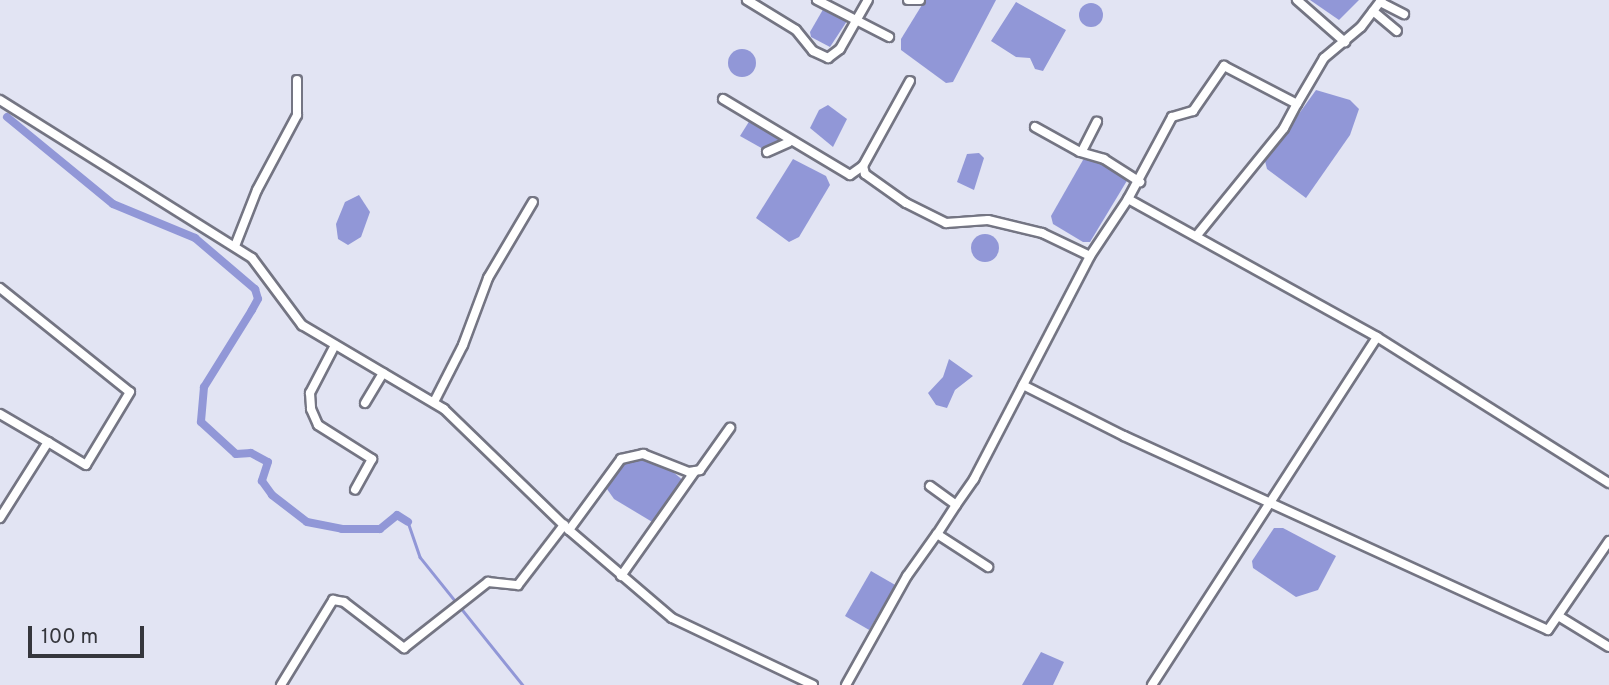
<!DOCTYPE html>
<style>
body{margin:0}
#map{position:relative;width:1609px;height:685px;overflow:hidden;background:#e2e4f3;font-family:Overpass,sans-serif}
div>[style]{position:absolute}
.water>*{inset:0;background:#9197d7;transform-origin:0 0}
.round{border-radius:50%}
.stream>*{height:2.5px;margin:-1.25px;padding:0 1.25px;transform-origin:1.25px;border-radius:1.25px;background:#9197d7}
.canal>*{height:8px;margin:-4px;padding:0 4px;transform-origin:4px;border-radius:4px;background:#9197d7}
.roads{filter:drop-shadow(2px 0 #747583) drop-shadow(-2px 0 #747583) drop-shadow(0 2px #747583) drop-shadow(0 -2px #747583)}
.minor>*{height:8px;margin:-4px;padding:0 4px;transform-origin:4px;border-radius:4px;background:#fff}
span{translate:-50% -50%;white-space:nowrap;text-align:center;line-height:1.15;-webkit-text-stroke:5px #e2e4f3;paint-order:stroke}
.scale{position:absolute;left:28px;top:626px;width:116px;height:32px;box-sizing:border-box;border:4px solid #35363c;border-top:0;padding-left:9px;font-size:21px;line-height:24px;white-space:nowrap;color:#35363c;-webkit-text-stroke:5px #e2e4f3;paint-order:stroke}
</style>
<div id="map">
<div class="water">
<i style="clip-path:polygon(925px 0,996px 0,953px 82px,946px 83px,901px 50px,901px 39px)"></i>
<i style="clip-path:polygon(1310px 0,1359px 0,1339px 20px)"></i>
<i style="clip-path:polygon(1016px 2px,1066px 30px,1043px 71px,1035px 69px,1030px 58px,1016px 57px,991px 41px)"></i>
<i class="round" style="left:1079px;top:3px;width:24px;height:24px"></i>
<i style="clip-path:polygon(825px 6px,847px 21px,830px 47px,811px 37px,810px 32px)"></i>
<i class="round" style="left:728px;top:49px;width:28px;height:28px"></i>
<i style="clip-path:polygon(1316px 90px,1350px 100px,1359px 109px,1350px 135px,1306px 198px,1267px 169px,1265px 161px)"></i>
<i style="clip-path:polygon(828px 105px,847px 119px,833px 147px,810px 128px,819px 110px)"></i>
<i style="clip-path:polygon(750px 120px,781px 136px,777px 147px,765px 150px,740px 136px)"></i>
<i style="clip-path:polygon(967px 154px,979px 153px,984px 158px,974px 190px,957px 182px)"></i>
<i style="clip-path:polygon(1093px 155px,1128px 179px,1090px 242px,1083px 242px,1053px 224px,1051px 216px,1083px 160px)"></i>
<i style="clip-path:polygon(793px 159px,826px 176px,830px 185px,799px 237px,789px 242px,756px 218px)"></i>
<i style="clip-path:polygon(359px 195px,370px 212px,361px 237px,348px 245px,338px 239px,336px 224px,345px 202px)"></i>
<i class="round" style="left:971px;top:234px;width:28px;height:28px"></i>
<i style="clip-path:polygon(949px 359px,973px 376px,955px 390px,947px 408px,936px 405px,928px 393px,943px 377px)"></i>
<i style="clip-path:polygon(639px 458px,666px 466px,685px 482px,654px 523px,614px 499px,607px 489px,622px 461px)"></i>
<i style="clip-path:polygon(1274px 528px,1283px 528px,1336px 556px,1318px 590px,1296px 597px,1253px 568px,1252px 561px)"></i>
<i style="left:871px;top:571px;width:28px;height:52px;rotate:30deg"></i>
<i style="clip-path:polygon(1041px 652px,1064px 662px,1053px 685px,1022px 685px)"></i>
</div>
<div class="stream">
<i style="left:408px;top:522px;width:37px;rotate:71deg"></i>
<i style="left:420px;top:557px;width:164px;rotate:51.2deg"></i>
</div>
<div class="canal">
<i style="left:7px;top:117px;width:137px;rotate:39.4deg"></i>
<i style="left:113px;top:204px;width:89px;rotate:22.5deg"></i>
<i style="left:195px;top:238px;width:79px;rotate:40.4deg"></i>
<i style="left:255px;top:289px;width:10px;rotate:73deg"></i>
<i style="left:258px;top:299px;width:13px;rotate:119deg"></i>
<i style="left:252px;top:310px;width:91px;rotate:121.9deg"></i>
<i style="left:204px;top:387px;width:35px;rotate:95deg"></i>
<i style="left:201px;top:422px;width:47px;rotate:42.4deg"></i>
<i style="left:236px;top:454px;width:15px;rotate:-4deg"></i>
<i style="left:251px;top:453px;width:19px;rotate:28deg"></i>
<i style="left:268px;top:462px;width:20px;rotate:108deg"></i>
<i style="left:262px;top:481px;width:17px;rotate:54deg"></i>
<i style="left:272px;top:495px;width:44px;rotate:37.6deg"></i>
<i style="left:307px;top:522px;width:36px;rotate:11deg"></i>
<i style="left:342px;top:529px;width:38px"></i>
<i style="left:380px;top:529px;width:22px;rotate:-39deg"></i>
<i style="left:397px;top:515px;width:13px;rotate:32deg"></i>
</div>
<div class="roads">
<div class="minor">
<i style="left:747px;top:0;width:57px;rotate:31.5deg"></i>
<i style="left:796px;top:30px;width:27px;rotate:51deg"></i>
<i style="left:813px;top:51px;width:17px;rotate:25deg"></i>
<i style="left:828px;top:58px;width:15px;rotate:-37deg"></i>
<i style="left:840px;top:49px;width:56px;rotate:-60.3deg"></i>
<i style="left:817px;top:0;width:81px;rotate:27.2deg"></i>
<i style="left:908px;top:0;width:12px"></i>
<i style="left:1297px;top:0;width:64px;rotate:41.2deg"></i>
<i style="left:1380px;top:2px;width:27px;rotate:27deg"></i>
<i style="left:1373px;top:11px;width:31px;rotate:40deg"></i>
<i style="left:723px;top:99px;width:148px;rotate:30.9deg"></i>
<i style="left:850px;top:175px;width:16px;rotate:-35deg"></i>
<i style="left:863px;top:166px;width:97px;rotate:-61.1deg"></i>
<i style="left:0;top:100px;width:297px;rotate:32.1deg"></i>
<i style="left:252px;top:258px;width:84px;rotate:53.3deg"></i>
<i style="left:302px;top:325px;width:165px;rotate:30.6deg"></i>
<i style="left:444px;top:409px;width:174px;rotate:44.1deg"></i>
<i style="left:569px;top:530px;width:88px;rotate:-53.8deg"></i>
<i style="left:621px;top:459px;width:23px;rotate:-13deg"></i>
<i style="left:643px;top:454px;width:49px;rotate:21.4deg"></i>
<i style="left:689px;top:472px;width:11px;rotate:-10deg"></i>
<i style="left:700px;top:470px;width:52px;rotate:-54.5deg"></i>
<i style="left:1035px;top:127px;width:51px;rotate:29.1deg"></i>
<i style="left:1080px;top:152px;width:25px;rotate:16deg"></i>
<i style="left:1104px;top:159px;width:43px;rotate:32.6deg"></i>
<i style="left:1082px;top:151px;width:33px;rotate:-63deg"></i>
<i style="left:767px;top:152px;width:24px;rotate:-24deg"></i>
<i style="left:863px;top:166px;width:8px;rotate:76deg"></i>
<i style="left:865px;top:174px;width:50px;rotate:35.3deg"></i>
<i style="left:906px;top:203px;width:45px;rotate:26.6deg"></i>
<i style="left:946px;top:223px;width:42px;rotate:-4.1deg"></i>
<i style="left:988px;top:220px;width:56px;rotate:13.5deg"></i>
<i style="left:1042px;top:233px;width:53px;rotate:25.6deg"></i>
<i style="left:1090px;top:256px;width:69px;rotate:-56.3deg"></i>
<i style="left:1128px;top:199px;width:285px;rotate:29deg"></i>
<i style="left:1377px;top:337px;width:274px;rotate:32.2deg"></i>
<i style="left:1128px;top:199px;width:93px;rotate:-61.8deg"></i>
<i style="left:1172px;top:117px;width:22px;rotate:-16deg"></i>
<i style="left:1193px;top:111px;width:55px;rotate:-55.4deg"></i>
<i style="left:1224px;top:66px;width:82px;rotate:27.5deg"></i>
<i style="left:1297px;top:104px;width:53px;rotate:-59.6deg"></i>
<i style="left:1324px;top:58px;width:48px;rotate:-40deg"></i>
<i style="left:1361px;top:27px;width:34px;rotate:-53deg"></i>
<i style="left:1198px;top:234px;width:136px;rotate:-50.9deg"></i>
<i style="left:1284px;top:128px;width:27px;rotate:-62deg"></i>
<i style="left:235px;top:246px;width:60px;rotate:-68.6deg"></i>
<i style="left:257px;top:190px;width:85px;rotate:-61.9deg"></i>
<i style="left:297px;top:115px;width:35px;rotate:-90deg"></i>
<i style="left:0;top:288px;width:166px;rotate:38.7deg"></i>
<i style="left:130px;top:392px;width:85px;rotate:121.1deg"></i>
<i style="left:86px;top:465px;width:44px;rotate:-148.8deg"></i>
<i style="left:48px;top:442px;width:90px;rotate:122.3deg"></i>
<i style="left:334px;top:347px;width:52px;rotate:117.6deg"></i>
<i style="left:310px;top:393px;width:16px;rotate:86deg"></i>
<i style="left:311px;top:409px;width:17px;rotate:66deg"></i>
<i style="left:318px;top:425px;width:64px;rotate:32.2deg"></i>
<i style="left:372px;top:459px;width:35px;rotate:119deg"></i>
<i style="left:1023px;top:385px;width:113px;rotate:26.8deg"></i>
<i style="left:1124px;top:436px;width:466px;rotate:24.6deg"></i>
<i style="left:1548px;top:630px;width:108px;rotate:-55.6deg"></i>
<i style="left:434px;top:402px;width:64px;rotate:-63deg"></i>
<i style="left:463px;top:345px;width:72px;rotate:-69.5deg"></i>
<i style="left:488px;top:278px;width:88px;rotate:-59.4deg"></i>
<i style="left:365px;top:403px;width:35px;rotate:-59deg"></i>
<i style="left:0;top:414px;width:56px;rotate:30.3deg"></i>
<i style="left:930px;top:486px;width:32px;rotate:36deg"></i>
<i style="left:956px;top:505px;width:35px;rotate:123deg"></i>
<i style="left:956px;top:505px;width:32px;rotate:-55deg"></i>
<i style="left:974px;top:479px;width:251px;rotate:-62.5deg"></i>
<i style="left:569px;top:530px;width:135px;rotate:40.5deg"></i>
<i style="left:672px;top:618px;width:156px;rotate:25.4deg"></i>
<i style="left:621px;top:576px;width:128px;rotate:-54.8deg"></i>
<i style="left:1560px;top:617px;width:57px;rotate:31.5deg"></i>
<i style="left:281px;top:685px;width:100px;rotate:-58.5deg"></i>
<i style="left:333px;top:600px;width:11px;rotate:10deg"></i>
<i style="left:344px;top:602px;width:76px;rotate:37.5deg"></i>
<i style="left:404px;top:648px;width:107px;rotate:-38.2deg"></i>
<i style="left:488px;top:582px;width:30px;rotate:6deg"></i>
<i style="left:518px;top:585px;width:76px;rotate:-52.5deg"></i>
<i style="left:846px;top:685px;width:125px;rotate:-60.8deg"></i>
<i style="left:907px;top:576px;width:52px;rotate:-54.5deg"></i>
<i style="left:937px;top:534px;width:61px;rotate:32.9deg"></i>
<i style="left:1152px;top:685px;width:414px;rotate:-57.1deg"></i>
</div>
</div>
<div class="scale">100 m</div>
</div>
